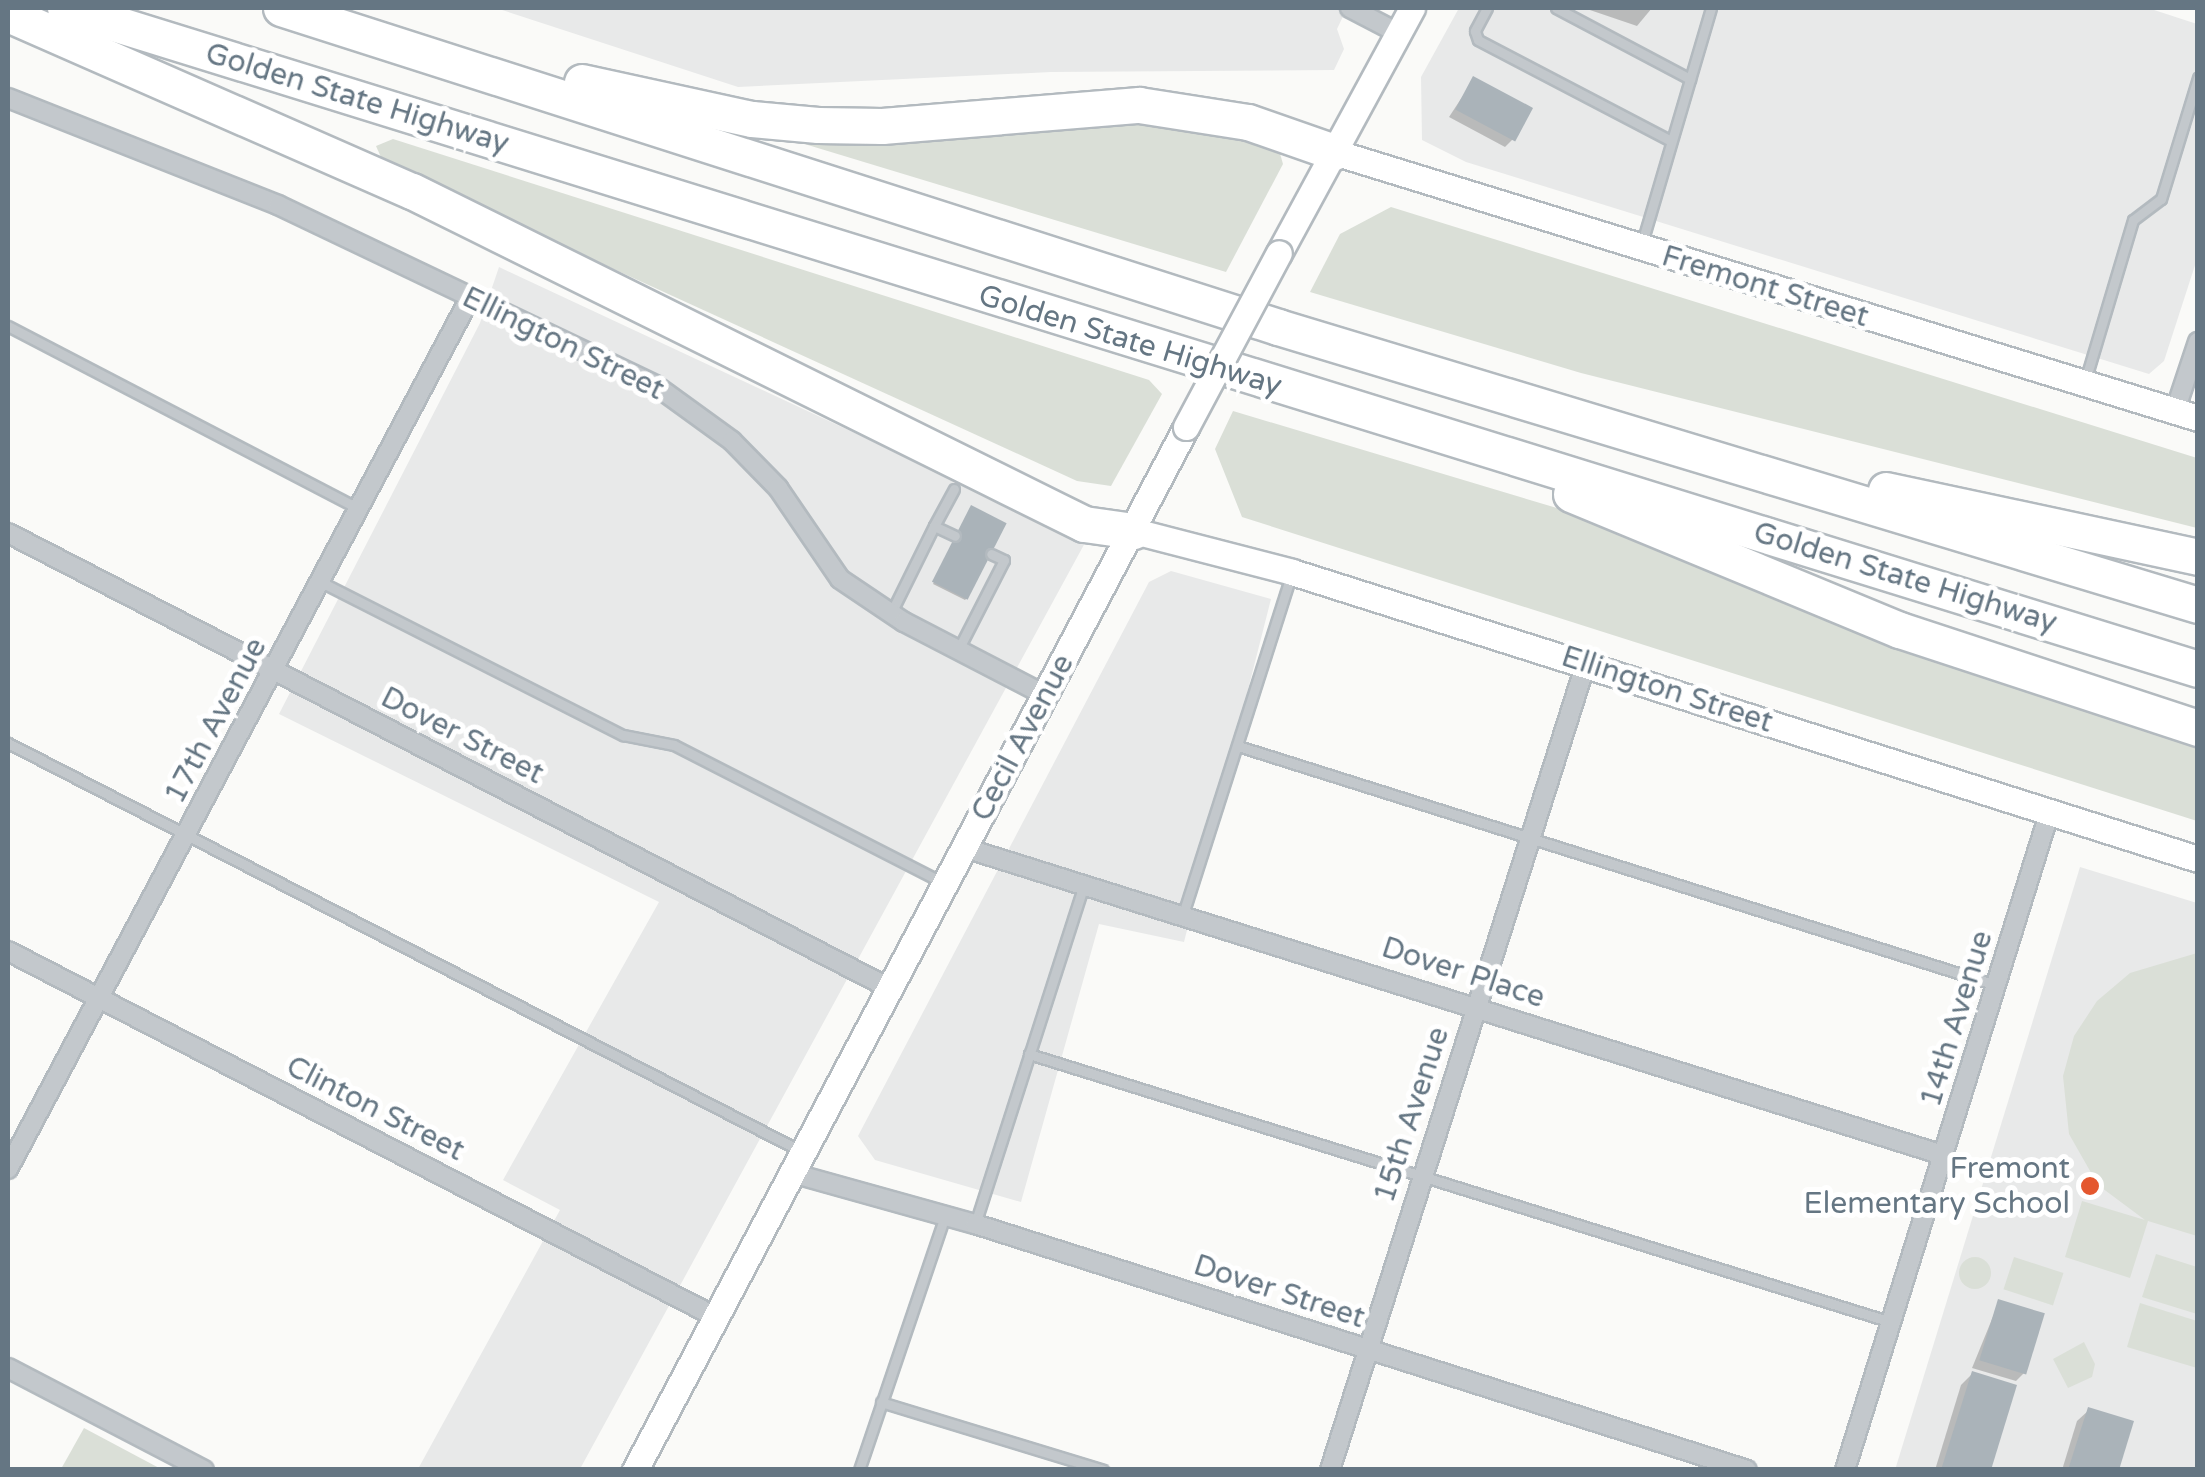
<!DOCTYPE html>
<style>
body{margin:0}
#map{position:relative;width:2205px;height:1477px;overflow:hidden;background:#fafaf8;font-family:"Varela Round",sans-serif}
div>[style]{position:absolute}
.built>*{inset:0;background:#e8e9e9}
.green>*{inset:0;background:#dadfd7;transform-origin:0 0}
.round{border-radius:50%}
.shadow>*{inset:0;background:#0003}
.building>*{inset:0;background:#aab3b9;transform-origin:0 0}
.roads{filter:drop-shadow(2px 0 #b3babf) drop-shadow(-2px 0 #b3babf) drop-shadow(0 2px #b3babf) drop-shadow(0 -2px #b3babf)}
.service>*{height:9px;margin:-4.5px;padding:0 4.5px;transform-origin:4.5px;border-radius:4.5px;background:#c3c8cc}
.minor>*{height:18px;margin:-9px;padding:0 9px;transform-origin:9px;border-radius:9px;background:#c3c8cc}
.secondary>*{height:25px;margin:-12.5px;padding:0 12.5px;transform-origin:12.5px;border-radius:12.5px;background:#fff}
.motorway>*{height:35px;margin:-17.5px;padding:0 17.5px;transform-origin:17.5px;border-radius:17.5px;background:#fff}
.bridges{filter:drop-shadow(2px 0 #b3babf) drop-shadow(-2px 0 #b3babf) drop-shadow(0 2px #b3babf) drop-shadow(0 -2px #b3babf)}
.secondary-bridge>*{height:25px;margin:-12.5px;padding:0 12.5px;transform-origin:12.5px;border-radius:12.5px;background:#fff}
.dots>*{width:28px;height:28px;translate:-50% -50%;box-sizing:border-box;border:5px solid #fff;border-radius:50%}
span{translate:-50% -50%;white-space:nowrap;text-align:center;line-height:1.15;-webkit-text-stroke:10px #fff;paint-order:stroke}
.street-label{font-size:30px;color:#657683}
.poi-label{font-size:30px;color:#657683}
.right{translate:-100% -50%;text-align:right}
.frame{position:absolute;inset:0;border:10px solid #657683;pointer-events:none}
</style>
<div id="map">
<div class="built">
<i style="clip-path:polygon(496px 8px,1347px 8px,1337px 29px,1344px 49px,1334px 70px,1051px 72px,738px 87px)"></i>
<i style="clip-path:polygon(1459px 8px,2148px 8px,2197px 24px,2197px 259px,2164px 361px,2149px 374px,1466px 162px,1422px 140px,1421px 77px)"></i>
<i style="clip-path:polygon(499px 267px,1086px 541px,580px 1469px,418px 1469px,560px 1210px,503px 1180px,659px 902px,279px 714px,480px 323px)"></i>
<i style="clip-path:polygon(1171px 571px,1271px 599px,1184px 942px,1099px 924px,1021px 1202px,875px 1160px,858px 1136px,1149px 582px)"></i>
<i style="clip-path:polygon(2080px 867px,2197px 903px,2197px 1469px,1895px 1470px)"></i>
</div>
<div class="green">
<i style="clip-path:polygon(1139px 116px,1198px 125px,1279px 150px,1283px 164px,1226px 272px,765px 132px)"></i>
<i style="clip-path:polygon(393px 139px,1149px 380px,1162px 394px,1111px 486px,1077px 481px,384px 164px,376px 146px)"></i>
<i style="clip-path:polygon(1391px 207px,2197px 458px,2197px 528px,1581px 373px,1310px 292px,1340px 234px)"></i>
<i style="clip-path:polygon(1233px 411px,1617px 526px,1932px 661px,2197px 745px,2197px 821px,1242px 517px,1215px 449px)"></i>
<i style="clip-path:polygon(2197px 953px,2197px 1236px,2148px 1221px,2130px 1278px,2065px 1257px,2082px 1201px,2145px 1220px,2098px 1185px,2069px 1134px,2063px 1076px,2074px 1036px,2097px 1001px,2130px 973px)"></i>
<i style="clip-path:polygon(2156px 1254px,2197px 1267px,2197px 1314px,2142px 1297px)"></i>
<i class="round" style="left:1959px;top:1257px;width:32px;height:32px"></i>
<i style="left:2014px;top:1257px;width:52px;height:34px;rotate:18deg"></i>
<i style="clip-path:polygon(2140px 1303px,2197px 1321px,2197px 1368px,2127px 1347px)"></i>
<i style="clip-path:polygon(2084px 1342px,2095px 1364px,2092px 1377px,2068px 1388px,2053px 1359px)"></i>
<i style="clip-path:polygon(84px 1428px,161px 1469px,61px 1469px)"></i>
</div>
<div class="shadow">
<i style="clip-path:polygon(1584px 8px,1652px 8px,1637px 26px)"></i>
<i style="clip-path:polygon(1474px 79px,1513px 139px,1505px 147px,1449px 117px)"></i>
<i style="clip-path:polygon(970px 510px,967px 598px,965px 600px,933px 584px)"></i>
<i style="clip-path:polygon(1999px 1302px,2024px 1373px,2016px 1381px,1972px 1368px)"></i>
<i style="clip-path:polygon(1972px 1374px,1988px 1470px,1935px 1470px,1961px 1385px)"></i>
<i style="clip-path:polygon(2089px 1410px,2116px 1470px,2062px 1470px,2077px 1421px)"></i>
</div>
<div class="building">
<i style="left:1473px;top:76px;width:68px;height:38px;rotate:28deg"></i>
<i style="left:971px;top:505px;width:40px;height:86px;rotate:27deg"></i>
<i style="left:1998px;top:1299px;width:49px;height:64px;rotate:17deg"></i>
<i style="clip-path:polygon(1972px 1371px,2017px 1385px,1991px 1470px,1941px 1470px)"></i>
<i style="clip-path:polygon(2088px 1407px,2134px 1421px,2119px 1470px,2068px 1470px)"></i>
</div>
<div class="roads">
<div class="service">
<i style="left:1487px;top:8px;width:26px;rotate:118deg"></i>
<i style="left:1475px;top:31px;width:9px;rotate:72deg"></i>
<i style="left:1478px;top:40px;width:218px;rotate:27.6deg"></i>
<i style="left:1556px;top:8px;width:152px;rotate:27.9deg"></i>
<i style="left:1641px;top:246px;width:248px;rotate:-73.6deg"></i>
<i style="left:8px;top:326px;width:396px;rotate:27.5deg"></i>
<i style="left:2085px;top:381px;width:168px;rotate:-73.4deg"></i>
<i style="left:2133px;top:220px;width:35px;rotate:-37deg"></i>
<i style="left:2161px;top:199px;width:127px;rotate:-73deg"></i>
<i style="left:934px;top:526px;width:42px;rotate:-61.6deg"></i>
<i style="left:321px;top:582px;width:339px;rotate:26.9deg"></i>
<i style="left:623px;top:735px;width:52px;rotate:11.1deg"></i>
<i style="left:674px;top:745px;width:303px;rotate:27.1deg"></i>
<i style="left:891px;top:613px;width:97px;rotate:-63.7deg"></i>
<i style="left:934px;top:526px;width:23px;rotate:25deg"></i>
<i style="left:958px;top:650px;width:101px;rotate:-62.9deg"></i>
<i style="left:1004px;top:560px;width:14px;rotate:-155deg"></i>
<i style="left:8px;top:743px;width:892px;rotate:27.23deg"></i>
<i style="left:1238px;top:746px;width:795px;rotate:17.5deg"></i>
<i style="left:1183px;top:914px;width:356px;rotate:-72.3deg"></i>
<i style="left:1029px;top:1054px;width:903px;rotate:17.27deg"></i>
<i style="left:975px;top:1224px;width:357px;rotate:-72.2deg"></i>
<i style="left:881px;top:1402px;width:232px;rotate:17deg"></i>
<i style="left:859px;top:1470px;width:268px;rotate:-71.3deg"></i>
</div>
<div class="minor">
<i style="left:1350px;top:8px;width:54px;rotate:27.5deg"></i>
<i style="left:8px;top:98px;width:290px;rotate:21.6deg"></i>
<i style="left:278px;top:205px;width:418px;rotate:25.5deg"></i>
<i style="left:655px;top:385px;width:95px;rotate:36deg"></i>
<i style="left:732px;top:441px;width:66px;rotate:45.6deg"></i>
<i style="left:778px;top:488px;width:110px;rotate:55.7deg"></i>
<i style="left:840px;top:579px;width:77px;rotate:33.9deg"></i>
<i style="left:904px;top:622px;width:159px;rotate:27.4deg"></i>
<i style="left:2175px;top:411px;width:73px;rotate:-71.6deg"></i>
<i style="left:8px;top:533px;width:994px;rotate:27.31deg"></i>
<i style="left:965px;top:848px;width:1025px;rotate:17.43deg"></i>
<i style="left:8px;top:951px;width:797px;rotate:27.34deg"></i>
<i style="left:8px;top:1169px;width:986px;rotate:-62.06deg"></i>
<i style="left:792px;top:1173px;width:190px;rotate:15.6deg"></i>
<i style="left:975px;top:1224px;width:810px;rotate:17.67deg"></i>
<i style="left:8px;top:1368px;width:221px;rotate:27.5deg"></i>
<i style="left:1330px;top:1470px;width:847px;rotate:-72.4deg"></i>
<i style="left:1845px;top:1470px;width:687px;rotate:-72.73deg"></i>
</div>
<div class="secondary">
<i style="left:1334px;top:152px;width:904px;rotate:17.11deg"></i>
<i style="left:1279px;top:253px;width:279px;rotate:-61.5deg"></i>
<i style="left:1134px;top:531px;width:163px;rotate:14.5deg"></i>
<i style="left:1292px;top:572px;width:950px;rotate:17.58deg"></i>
<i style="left:635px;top:1470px;width:1180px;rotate:-62.15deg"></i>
</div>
<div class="motorway">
<i style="left:65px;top:8px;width:2233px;rotate:17.22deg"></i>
<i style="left:281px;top:8px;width:1047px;rotate:17.74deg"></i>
<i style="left:1278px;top:327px;width:961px;rotate:16.81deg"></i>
<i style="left:8px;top:14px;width:441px;rotate:23.7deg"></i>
<i style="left:412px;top:191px;width:750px;rotate:26.36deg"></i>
<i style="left:1084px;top:524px;width:50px;rotate:8deg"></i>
<i style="left:582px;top:82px;width:174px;rotate:12.3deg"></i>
<i style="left:752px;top:119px;width:66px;rotate:5.2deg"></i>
<i style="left:818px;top:125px;width:64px;rotate:0.9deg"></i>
<i style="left:882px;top:126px;width:258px;rotate:-4.7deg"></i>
<i style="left:1139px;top:105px;width:110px;rotate:8.9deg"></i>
<i style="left:1248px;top:122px;width:91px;rotate:19.2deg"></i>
<i style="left:1886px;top:490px;width:319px;rotate:12.1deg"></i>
<i style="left:1571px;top:494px;width:356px;rotate:22.5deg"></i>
<i style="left:1900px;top:630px;width:314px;rotate:18.2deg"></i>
</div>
</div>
<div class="bridges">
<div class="secondary-bridge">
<i style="left:1186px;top:427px;width:197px;rotate:-61.9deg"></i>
</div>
</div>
<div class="dots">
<i style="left:2090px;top:1186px;background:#e4572e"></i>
</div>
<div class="street-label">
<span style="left:357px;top:99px;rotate:17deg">Golden State Highway</span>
<span style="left:1765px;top:287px;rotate:17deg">Fremont Street</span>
<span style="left:1130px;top:341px;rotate:17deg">Golden State Highway</span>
<span style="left:563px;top:344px;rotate:26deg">Ellington Street</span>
<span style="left:1905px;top:578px;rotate:17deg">Golden State Highway</span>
<span style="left:1667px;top:690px;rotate:18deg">Ellington Street</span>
<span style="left:216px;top:721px;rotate:-62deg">17th Avenue</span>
<span style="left:462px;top:736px;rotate:27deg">Dover Street</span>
<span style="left:1023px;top:738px;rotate:-62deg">Cecil Avenue</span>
<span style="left:1463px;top:973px;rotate:18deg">Dover Place</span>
<span style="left:1957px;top:1019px;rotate:-73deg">14th Avenue</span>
<span style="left:375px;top:1109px;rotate:27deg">Clinton Street</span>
<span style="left:1412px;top:1115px;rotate:-72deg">15th Avenue</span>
<span style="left:1279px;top:1292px;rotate:18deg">Dover Street</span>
</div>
<div class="poi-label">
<span class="right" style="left:2070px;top:1186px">Fremont<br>Elementary School</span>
</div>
<div class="frame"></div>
</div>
